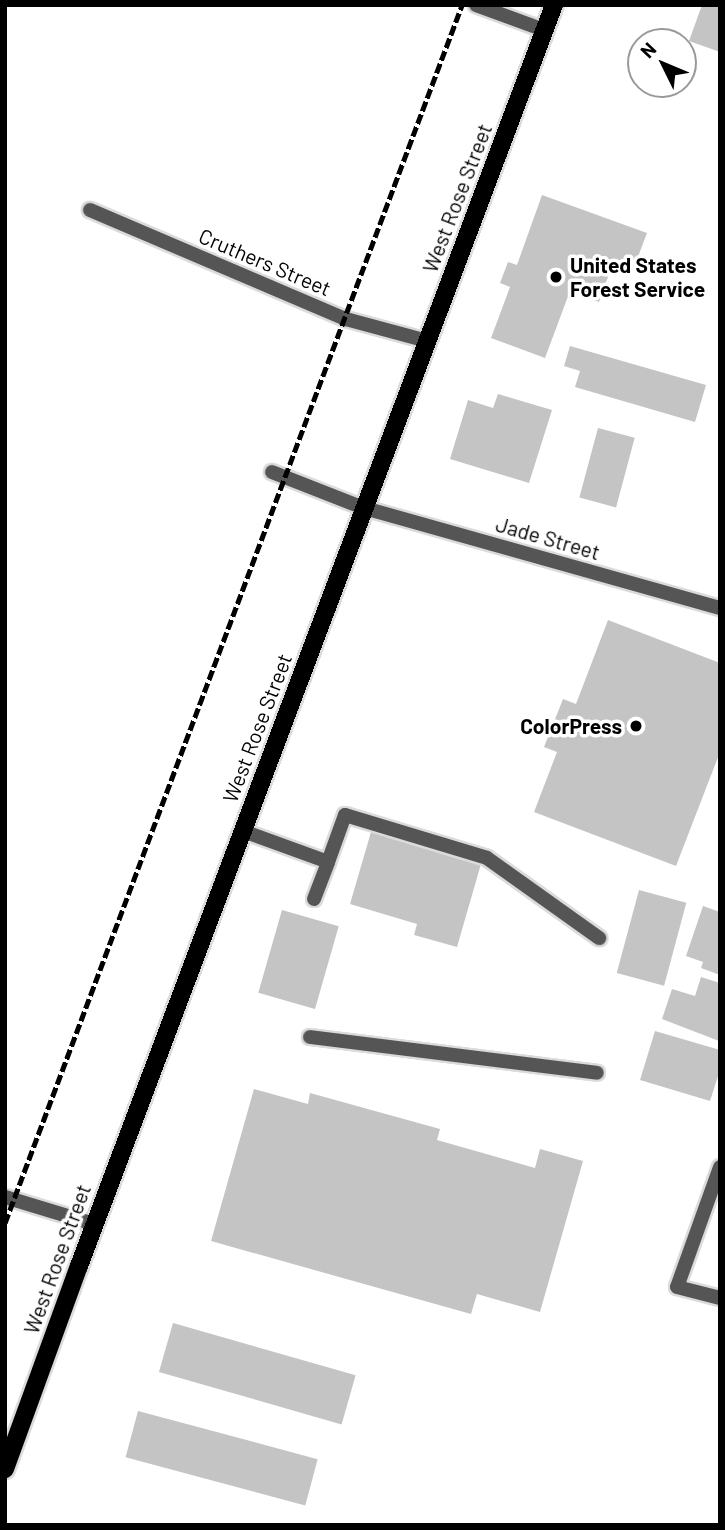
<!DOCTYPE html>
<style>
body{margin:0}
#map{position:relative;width:725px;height:1530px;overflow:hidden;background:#fff;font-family:Barlow,sans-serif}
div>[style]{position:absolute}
.building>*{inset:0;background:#c4c4c4;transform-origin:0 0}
.roads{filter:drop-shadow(2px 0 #dbdbdb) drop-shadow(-2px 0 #dbdbdb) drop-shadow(0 2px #dbdbdb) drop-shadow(0 -2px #dbdbdb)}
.lane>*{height:14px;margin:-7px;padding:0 7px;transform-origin:7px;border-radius:7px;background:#555}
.street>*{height:14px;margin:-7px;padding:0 7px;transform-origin:7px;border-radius:7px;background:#555}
.primary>*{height:18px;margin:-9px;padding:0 9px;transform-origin:9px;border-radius:9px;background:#000}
.rail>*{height:5px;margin-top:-2.5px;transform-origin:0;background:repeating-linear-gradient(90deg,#000 0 10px,transparent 0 13.5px)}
.dots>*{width:19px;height:19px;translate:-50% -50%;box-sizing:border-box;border:4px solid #fff;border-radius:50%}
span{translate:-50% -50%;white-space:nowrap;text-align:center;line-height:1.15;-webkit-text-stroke:7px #fff;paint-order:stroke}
.street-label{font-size:21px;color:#000}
.poi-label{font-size:21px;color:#000;font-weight:700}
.left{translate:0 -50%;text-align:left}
.right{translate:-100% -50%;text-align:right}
.frame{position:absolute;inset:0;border:7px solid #000;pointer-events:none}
.north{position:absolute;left:627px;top:28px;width:70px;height:70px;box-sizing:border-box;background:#fff;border:2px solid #999;border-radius:50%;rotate:313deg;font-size:19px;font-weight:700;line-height:28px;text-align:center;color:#000}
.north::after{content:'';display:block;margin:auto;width:24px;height:32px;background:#000;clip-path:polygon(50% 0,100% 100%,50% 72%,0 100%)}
</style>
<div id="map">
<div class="building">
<i style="clip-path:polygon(702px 5px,720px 5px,720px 52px,689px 41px)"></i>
<i style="clip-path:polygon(542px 195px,647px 233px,633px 270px,613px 263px,599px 302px,570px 291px,545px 358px,491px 338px,510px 287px,500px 283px,508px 262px,517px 265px)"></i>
<i style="clip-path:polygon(570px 346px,706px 385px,695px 422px,575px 387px,580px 371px,564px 366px)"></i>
<i style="clip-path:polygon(498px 394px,552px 410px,529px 483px,450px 459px,468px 400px,493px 408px)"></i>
<i style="left:598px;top:428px;width:38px;height:72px;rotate:15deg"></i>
<i style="clip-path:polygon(608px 620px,720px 663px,720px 752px,676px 866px,534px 812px,557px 752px,544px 747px,563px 699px,576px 704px)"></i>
<i style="clip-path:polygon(371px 832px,481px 864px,457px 947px,414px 935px,417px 924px,350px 904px)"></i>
<i style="left:639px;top:890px;width:49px;height:86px;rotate:15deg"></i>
<i style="clip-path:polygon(703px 906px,720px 912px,720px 975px,701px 968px,703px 962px,686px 956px)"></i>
<i style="left:282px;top:910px;width:59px;height:86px;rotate:16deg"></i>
<i style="clip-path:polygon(701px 977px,720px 983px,719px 1041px,662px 1019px,672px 989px,695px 996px)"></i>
<i style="clip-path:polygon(655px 1031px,720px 1050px,720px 1070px,710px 1101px,640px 1080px)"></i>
<i style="clip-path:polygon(254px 1089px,308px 1104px,310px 1093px,440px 1129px,437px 1140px,535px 1168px,540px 1149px,583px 1161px,540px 1312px,477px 1294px,471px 1314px,211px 1241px)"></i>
<i style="left:173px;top:1323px;width:190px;height:51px;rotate:16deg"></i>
<i style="left:138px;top:1411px;width:186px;height:48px;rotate:15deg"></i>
</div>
<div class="roads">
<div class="lane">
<i style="left:243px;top:831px;width:90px;rotate:20deg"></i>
<i style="left:328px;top:862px;width:50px;rotate:-70.1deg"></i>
<i style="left:345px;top:815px;width:148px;rotate:16.8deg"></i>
<i style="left:487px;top:858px;width:138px;rotate:35.5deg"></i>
<i style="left:314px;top:899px;width:40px;rotate:-69deg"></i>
<i style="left:310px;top:1037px;width:289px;rotate:7.1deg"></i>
</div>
<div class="street">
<i style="left:476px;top:5px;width:72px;rotate:20.2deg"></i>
<i style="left:90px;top:210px;width:278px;rotate:23.1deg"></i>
<i style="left:346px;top:319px;width:84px;rotate:15.2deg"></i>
<i style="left:272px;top:472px;width:99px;rotate:21.4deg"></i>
<i style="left:364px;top:508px;width:370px;rotate:15.7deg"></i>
<i style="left:720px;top:1167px;width:127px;rotate:109.7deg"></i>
<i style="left:677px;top:1287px;width:44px;rotate:14.3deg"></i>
<i style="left:5px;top:1197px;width:93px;rotate:16.9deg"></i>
</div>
<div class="primary">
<i style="left:5px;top:1469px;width:216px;rotate:-70deg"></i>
<i style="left:79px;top:1266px;width:1347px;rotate:-69.36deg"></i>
</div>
</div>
<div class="rail">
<i style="left:5px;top:1223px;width:1301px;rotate:-69.43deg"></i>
</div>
<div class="dots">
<i style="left:556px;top:277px;background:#000"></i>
<i style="left:636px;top:726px;background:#000"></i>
</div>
<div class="street-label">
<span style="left:457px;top:198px;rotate:-69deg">West Rose Street</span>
<span style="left:265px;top:262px;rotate:23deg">Cruthers Street</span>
<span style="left:548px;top:538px;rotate:16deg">Jade Street</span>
<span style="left:257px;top:728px;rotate:-69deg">West Rose Street</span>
<span style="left:57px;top:1259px;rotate:-70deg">West Rose Street</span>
</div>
<div class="poi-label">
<span class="left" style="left:570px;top:277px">United States<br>Forest Service</span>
<span class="right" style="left:622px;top:726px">ColorPress</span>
</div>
<div class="frame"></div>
<div class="north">N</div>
</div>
